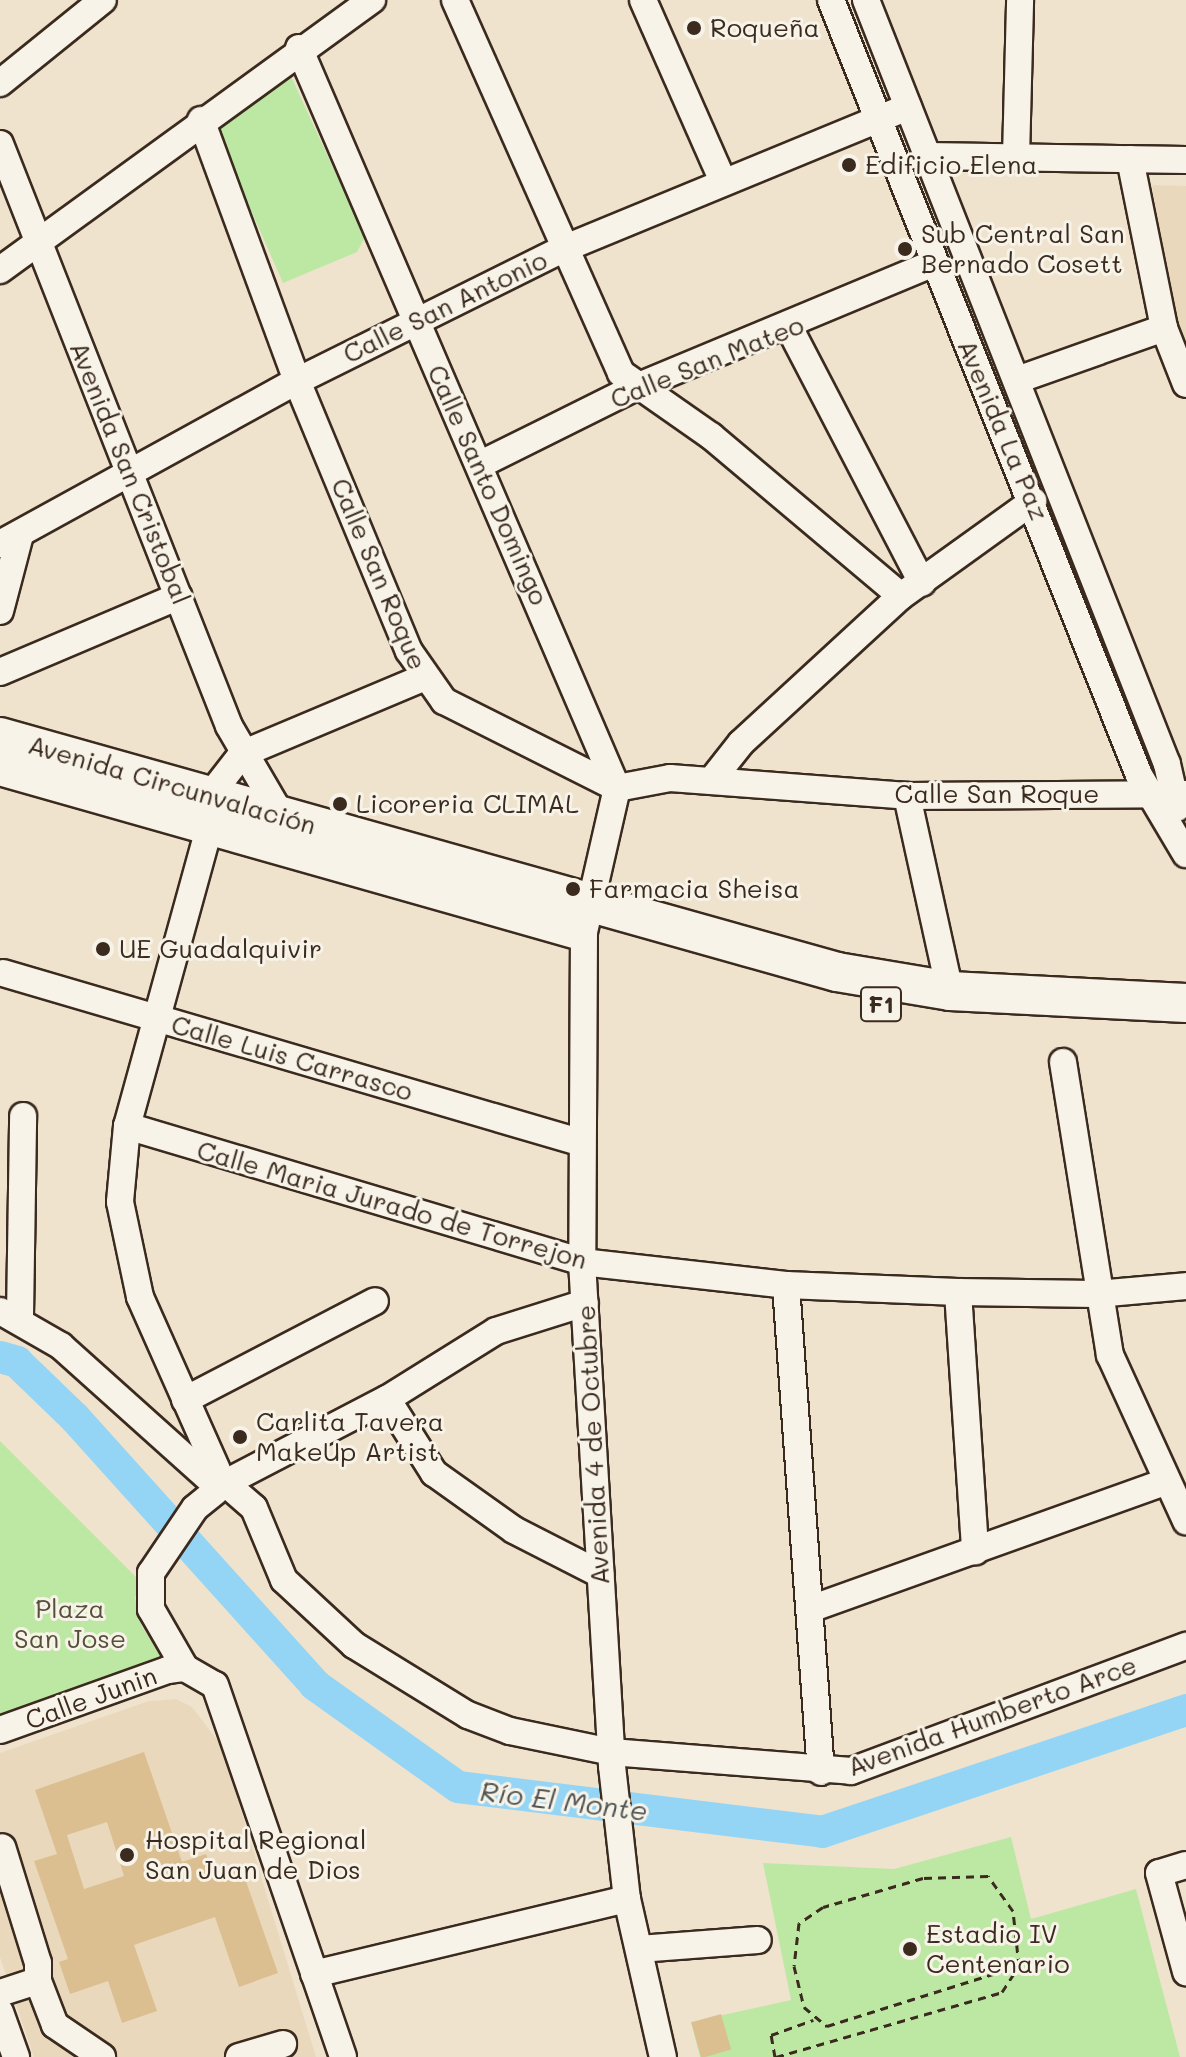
<!DOCTYPE html>
<meta charset="utf-8">
<style>
body{margin:0}
#map{position:relative;width:1186px;height:2057px;overflow:hidden;background:#efe3ce;font-family:Mali,sans-serif}
div>[style]{position:absolute}
.built>*{inset:0;background:#e9d8bb}
.green>*{inset:0;background:#bde8a4}
.river>*{height:32px;margin:-16px;padding:0 16px;transform-origin:16px;border-radius:16px;background:#94d5f5}
.building>*{inset:0;background:#dbbf90;transform-origin:0 0}
.path>*{height:3px;margin-top:-1.5px;transform-origin:0;background:repeating-linear-gradient(90deg,#3b2a1e 0 8px,transparent 0 14px)}
.roads{filter:drop-shadow(2px 0 #3b2a1e) drop-shadow(-2px 0 #3b2a1e) drop-shadow(0 2px #3b2a1e) drop-shadow(0 -2px #3b2a1e)}
.minor>*{height:26px;margin:-13px;padding:0 13px;transform-origin:13px;border-radius:13px;background:#f7f3e8}
.highway>*{height:38px;margin:-19px;padding:0 19px;transform-origin:19px;border-radius:19px;background:#f7f3e8}
.dots>*{width:22px;height:22px;translate:-50% -50%;box-sizing:border-box;border:4px solid #f7f3e8;border-radius:50%}
span{translate:-50% -50%;white-space:nowrap;text-align:center;line-height:1.15;-webkit-text-stroke:6px #f7f3e8;paint-order:stroke}
.shield-label span{padding:2px 6px;background:#f7f3e8;border:2px solid;border-radius:6px;-webkit-text-stroke-width:0}
.shield-label{font-size:24px;color:#3b2a1e;font-weight:700}
.poi-label{font-size:26px;color:#3b2a1e}
.left{translate:0 -50%;text-align:left}
.street-label{font-size:26px;color:#3b2a1e}
.park-label{font-size:26px;color:#555039}
.water-label{font-size:28px;color:#515554;font-style:italic}
</style>
<div id="map">
<div class="built">
<i style="clip-path:polygon(1152px 185px,1186px 186px,1186px 350px,1174px 318px)"></i>
<i style="clip-path:polygon(176px 1699px,192px 1707px,221px 1745px,316px 2057px,34px 2057px,0 1957px,0 1753px,149px 1701px)"></i>
</div>
<div class="green">
<i style="clip-path:polygon(289px 72px,365px 237px,357px 252px,283px 283px,214px 126px)"></i>
<i style="clip-path:polygon(0 1441px,141px 1582px,135px 1598px,142px 1627px,169px 1664px,0 1722px)"></i>
<i style="clip-path:polygon(1011px 1837px,1031px 1919px,1136px 1889px,1180px 2057px,700px 2057px,691px 2022px,791px 2000px,763px 1863px,894px 1869px)"></i>
</div>
<div class="river">
<i style="left:0;top:1357px;width:18px;rotate:16deg"></i>
<i style="left:17px;top:1362px;width:81px;rotate:44deg"></i>
<i style="left:75px;top:1418px;width:359px;rotate:48deg"></i>
<i style="left:315px;top:1685px;width:176px;rotate:35.5deg"></i>
<i style="left:458px;top:1787px;width:367px;rotate:7deg"></i>
<i style="left:822px;top:1832px;width:384px;rotate:-18.5deg"></i>
</div>
<div class="building">
<i style="clip-path:polygon(evenodd,144px 1752px,182px 1862px,206px 1854px,213px 1876px,241px 1867px,278px 1973px,239px 1987px,215px 1917px,134px 1945px,157px 2011px,122px 2023px,108px 1981px,70px 1994px,59px 1962px,68px 1959px,34px 1861px,57px 1854px,35px 1790px,144px 1752px,107px 1822px,124px 1876px,84px 1889px,67px 1835px,107px 1822px)"></i>
<i style="left:721px;top:2014px;width:37px;height:31px;rotate:74deg"></i>
</div>
<div class="path">
<i style="left:775px;top:2057px;width:22px;rotate:-100deg"></i>
<i style="left:771px;top:2035px;width:45px;rotate:-19.7deg"></i>
<i style="left:776px;top:2057px;width:235px;rotate:-16deg"></i>
<i style="left:1002px;top:1992px;width:31px;rotate:-57deg"></i>
<i style="left:1019px;top:1966px;width:55px;rotate:-96.2deg"></i>
<i style="left:1013px;top:1911px;width:43px;rotate:-125.5deg"></i>
<i style="left:988px;top:1876px;width:65px;rotate:178.2deg"></i>
<i style="left:923px;top:1878px;width:104px;rotate:163.8deg"></i>
<i style="left:823px;top:1907px;width:29px;rotate:146deg"></i>
<i style="left:799px;top:1923px;width:43px;rotate:96.6deg"></i>
<i style="left:794px;top:1966px;width:42px;rotate:76.3deg"></i>
<i style="left:804px;top:2007px;width:30px;rotate:40deg"></i>
<i style="left:827px;top:2026px;width:201px;rotate:-17.4deg"></i>
</div>
<div class="roads">
<div class="minor">
<i style="left:455px;top:0;width:408px;rotate:66deg"></i>
<i style="left:621px;top:373px;width:110px;rotate:35deg"></i>
<i style="left:711px;top:436px;width:248px;rotate:40.1deg"></i>
<i style="left:643px;top:0;width:198px;rotate:66.2deg"></i>
<i style="left:831px;top:0;width:834px;rotate:68.33deg"></i>
<i style="left:1139px;top:775px;width:92px;rotate:59.3deg"></i>
<i style="left:866px;top:0;width:821px;rotate:68.5deg"></i>
<i style="left:1167px;top:764px;width:45px;rotate:77.2deg"></i>
<i style="left:299px;top:48px;width:805px;rotate:66.75deg"></i>
<i style="left:617px;top:788px;width:148px;rotate:102.9deg"></i>
<i style="left:584px;top:932px;width:330px;rotate:90.3deg"></i>
<i style="left:582px;top:1262px;width:505px;rotate:86.59deg"></i>
<i style="left:612px;top:1766px;width:134px;rotate:83.6deg"></i>
<i style="left:627px;top:1899px;width:162px;rotate:77.2deg"></i>
<i style="left:0;top:83px;width:132px;rotate:-38.9deg"></i>
<i style="left:201px;top:120px;width:278px;rotate:69.8deg"></i>
<i style="left:297px;top:381px;width:292px;rotate:67.5deg"></i>
<i style="left:409px;top:651px;width:61px;rotate:55deg"></i>
<i style="left:444px;top:701px;width:194px;rotate:26.7deg"></i>
<i style="left:617px;top:788px;width:54px;rotate:-10.7deg"></i>
<i style="left:670px;top:778px;width:238px;rotate:4.3deg"></i>
<i style="left:907px;top:796px;width:279px;rotate:-0.4deg"></i>
<i style="left:0;top:144px;width:625px;rotate:68.52deg"></i>
<i style="left:229px;top:726px;width:103px;rotate:59.7deg"></i>
<i style="left:927px;top:156px;width:259px;rotate:0.9deg"></i>
<i style="left:1016px;top:157px;width:157px;rotate:-88.5deg"></i>
<i style="left:1130px;top:159px;width:172px;rotate:78.6deg"></i>
<i style="left:1164px;top:328px;width:60px;rotate:68.6deg"></i>
<i style="left:0;top:270px;width:460px;rotate:-36deg"></i>
<i style="left:790px;top:329px;width:286px;rotate:62.5deg"></i>
<i style="left:1017px;top:380px;width:156px;rotate:-19.5deg"></i>
<i style="left:481px;top:464px;width:171px;rotate:-26.4deg"></i>
<i style="left:634px;top:388px;width:325px;rotate:-22.6deg"></i>
<i style="left:0;top:544px;width:339px;rotate:-28.8deg"></i>
<i style="left:297px;top:381px;width:297px;rotate:-26.4deg"></i>
<i style="left:563px;top:249px;width:373px;rotate:-22.4deg"></i>
<i style="left:0;top:611px;width:79px;rotate:-75.3deg"></i>
<i style="left:0;top:672px;width:194px;rotate:-23deg"></i>
<i style="left:711px;top:781px;width:48px;rotate:-51.7deg"></i>
<i style="left:741px;top:743px;width:217px;rotate:-42.6deg"></i>
<i style="left:901px;top:596px;width:163px;rotate:-35.7deg"></i>
<i style="left:211px;top:794px;width:51px;rotate:-52.2deg"></i>
<i style="left:242px;top:754px;width:196px;rotate:-22.8deg"></i>
<i style="left:907px;top:796px;width:200px;rotate:77.6deg"></i>
<i style="left:210px;top:825px;width:312px;rotate:105.4deg"></i>
<i style="left:127px;top:1126px;width:76px;rotate:95.3deg"></i>
<i style="left:120px;top:1202px;width:97px;rotate:78.1deg"></i>
<i style="left:140px;top:1297px;width:189px;rotate:66deg"></i>
<i style="left:3px;top:973px;width:603px;rotate:16.36deg"></i>
<i style="left:1063px;top:1062px;width:297px;rotate:80.9deg"></i>
<i style="left:1110px;top:1355px;width:183px;rotate:65.4deg"></i>
<i style="left:127px;top:1126px;width:475px;rotate:16.6deg"></i>
<i style="left:582px;top:1262px;width:205px;rotate:6.4deg"></i>
<i style="left:786px;top:1285px;width:172px;rotate:2.3deg"></i>
<i style="left:958px;top:1292px;width:139px;rotate:0.8deg"></i>
<i style="left:1097px;top:1294px;width:89px;rotate:-5.1deg"></i>
<i style="left:786px;top:1285px;width:488px;rotate:85.9deg"></i>
<i style="left:958px;top:1292px;width:260px;rotate:86.2deg"></i>
<i style="left:0;top:1311px;width:70px;rotate:29.8deg"></i>
<i style="left:61px;top:1346px;width:199px;rotate:41.9deg"></i>
<i style="left:20px;top:1316px;width:200px;rotate:-89.1deg"></i>
<i style="left:387px;top:1399px;width:88px;rotate:57.6deg"></i>
<i style="left:434px;top:1473px;width:98px;rotate:35.5deg"></i>
<i style="left:514px;top:1530px;width:97px;rotate:27.1deg"></i>
<i style="left:185px;top:1400px;width:214px;rotate:-27.5deg"></i>
<i style="left:233px;top:1479px;width:174px;rotate:-27.5deg"></i>
<i style="left:387px;top:1399px;width:128px;rotate:-32deg"></i>
<i style="left:496px;top:1331px;width:93px;rotate:-17.5deg"></i>
<i style="left:231px;top:1488px;width:30px;rotate:41deg"></i>
<i style="left:254px;top:1508px;width:78px;rotate:67.4deg"></i>
<i style="left:284px;top:1580px;width:96px;rotate:42.9deg"></i>
<i style="left:354px;top:1645px;width:134px;rotate:31.6deg"></i>
<i style="left:468px;top:1715px;width:45px;rotate:20.9deg"></i>
<i style="left:510px;top:1731px;width:103px;rotate:11.7deg"></i>
<i style="left:611px;top:1752px;width:241px;rotate:4.5deg"></i>
<i style="left:851px;top:1771px;width:358px;rotate:-20.5deg"></i>
<i style="left:813px;top:1608px;width:376px;rotate:-19.7deg"></i>
<i style="left:185px;top:1668px;width:68px;rotate:-120deg"></i>
<i style="left:151px;top:1609px;width:36px;rotate:-90deg"></i>
<i style="left:151px;top:1573px;width:78px;rotate:-55.9deg"></i>
<i style="left:195px;top:1508px;width:26px;rotate:-39deg"></i>
<i style="left:0;top:1730px;width:178px;rotate:-19.7deg"></i>
<i style="left:168px;top:1670px;width:17px;rotate:-7deg"></i>
<i style="left:185px;top:1668px;width:34px;rotate:30deg"></i>
<i style="left:215px;top:1685px;width:393px;rotate:71deg"></i>
<i style="left:1186px;top:1865px;width:28px;rotate:163deg"></i>
<i style="left:1159px;top:1873px;width:103px;rotate:74.7deg"></i>
<i style="left:639px;top:1949px;width:119px;rotate:-4.3deg"></i>
<i style="left:314px;top:1974px;width:322px;rotate:-13.5deg"></i>
<i style="left:38px;top:1981px;width:47px;rotate:68.9deg"></i>
<i style="left:55px;top:2025px;width:57px;rotate:34.2deg"></i>
<i style="left:0;top:1993px;width:40px;rotate:-18deg"></i>
<i style="left:38px;top:1981px;width:18px;rotate:-90deg"></i>
<i style="left:38px;top:1963px;width:121px;rotate:-107.2deg"></i>
<i style="left:0;top:2012px;width:48px;rotate:70.4deg"></i>
<i style="left:239px;top:2057px;width:46px;rotate:-16.5deg"></i>
</div>
<div class="highway">
<i style="left:0;top:737px;width:869px;rotate:15.68deg"></i>
<i style="left:837px;top:972px;width:115px;rotate:9.5deg"></i>
<i style="left:950px;top:991px;width:236px;rotate:2.9deg"></i>
<i style="left:0;top:766px;width:598px;rotate:15.83deg"></i>
</div>
</div>
<div class="dots">
<i style="left:694px;top:28px;background:#3b2a1e"></i>
<i style="left:849px;top:165px;background:#3b2a1e"></i>
<i style="left:905px;top:249px;background:#3b2a1e"></i>
<i style="left:340px;top:804px;background:#3b2a1e"></i>
<i style="left:573px;top:889px;background:#3b2a1e"></i>
<i style="left:103px;top:949px;background:#3b2a1e"></i>
<i style="left:240px;top:1437px;background:#3b2a1e"></i>
<i style="left:127px;top:1855px;background:#3b2a1e"></i>
<i style="left:910px;top:1949px;background:#3b2a1e"></i>
</div>
<div class="shield-label">
<span style="left:881px;top:1004px">F1</span>
</div>
<div class="poi-label">
<span class="left" style="left:710px;top:28px">Roqueña</span>
<span class="left" style="left:865px;top:165px">Edificio Elena</span>
<span class="left" style="left:921px;top:249px">Sub Central San<br>Bernado Cosett</span>
<span class="left" style="left:356px;top:804px">Licoreria CLIMAL</span>
<span class="left" style="left:589px;top:889px">Farmacia Sheisa</span>
<span class="left" style="left:119px;top:949px">UE Guadalquivir</span>
<span class="left" style="left:256px;top:1437px">Carlita Tavera<br>MakeUp Artist</span>
<span class="left" style="left:145px;top:1855px">Hospital Regional<br>San Juan de Dios</span>
<span class="left" style="left:926px;top:1949px">Estadio IV<br>Centenario</span>
</div>
<div class="street-label">
<span style="left:445px;top:307px;rotate:-26deg">Calle San Antonio</span>
<span style="left:707px;top:362px;rotate:-22deg">Calle San Mateo</span>
<span style="left:1003px;top:430px;rotate:67deg">Avenida La Paz</span>
<span style="left:130px;top:473px;rotate:68deg">Avenida San Cristobal</span>
<span style="left:488px;top:485px;rotate:66deg">Calle Santo Domingo</span>
<span style="left:379px;top:574px;rotate:67deg">Calle San Roque</span>
<span style="left:172px;top:785px;rotate:16deg">Avenida Circunvalación</span>
<span style="left:997px;top:794px">Calle San Roque</span>
<span style="left:292px;top:1058px;rotate:16deg">Calle Luis Carrasco</span>
<span style="left:392px;top:1205px;rotate:16deg">Calle Maria Jurado de Torrejon</span>
<span style="left:593px;top:1445px;rotate:-93deg">Avenida 4 de Octubre</span>
<span style="left:91px;top:1698px;rotate:-20deg">Calle Junin</span>
<span style="left:992px;top:1716px;rotate:-20deg">Avenida Humberto Arce</span>
</div>
<div class="park-label">
<span style="left:70px;top:1624px">Plaza<br>San Jose</span>
</div>
<div class="water-label">
<span style="left:564px;top:1800px;rotate:7deg">Río El Monte</span>
</div>
</div>
